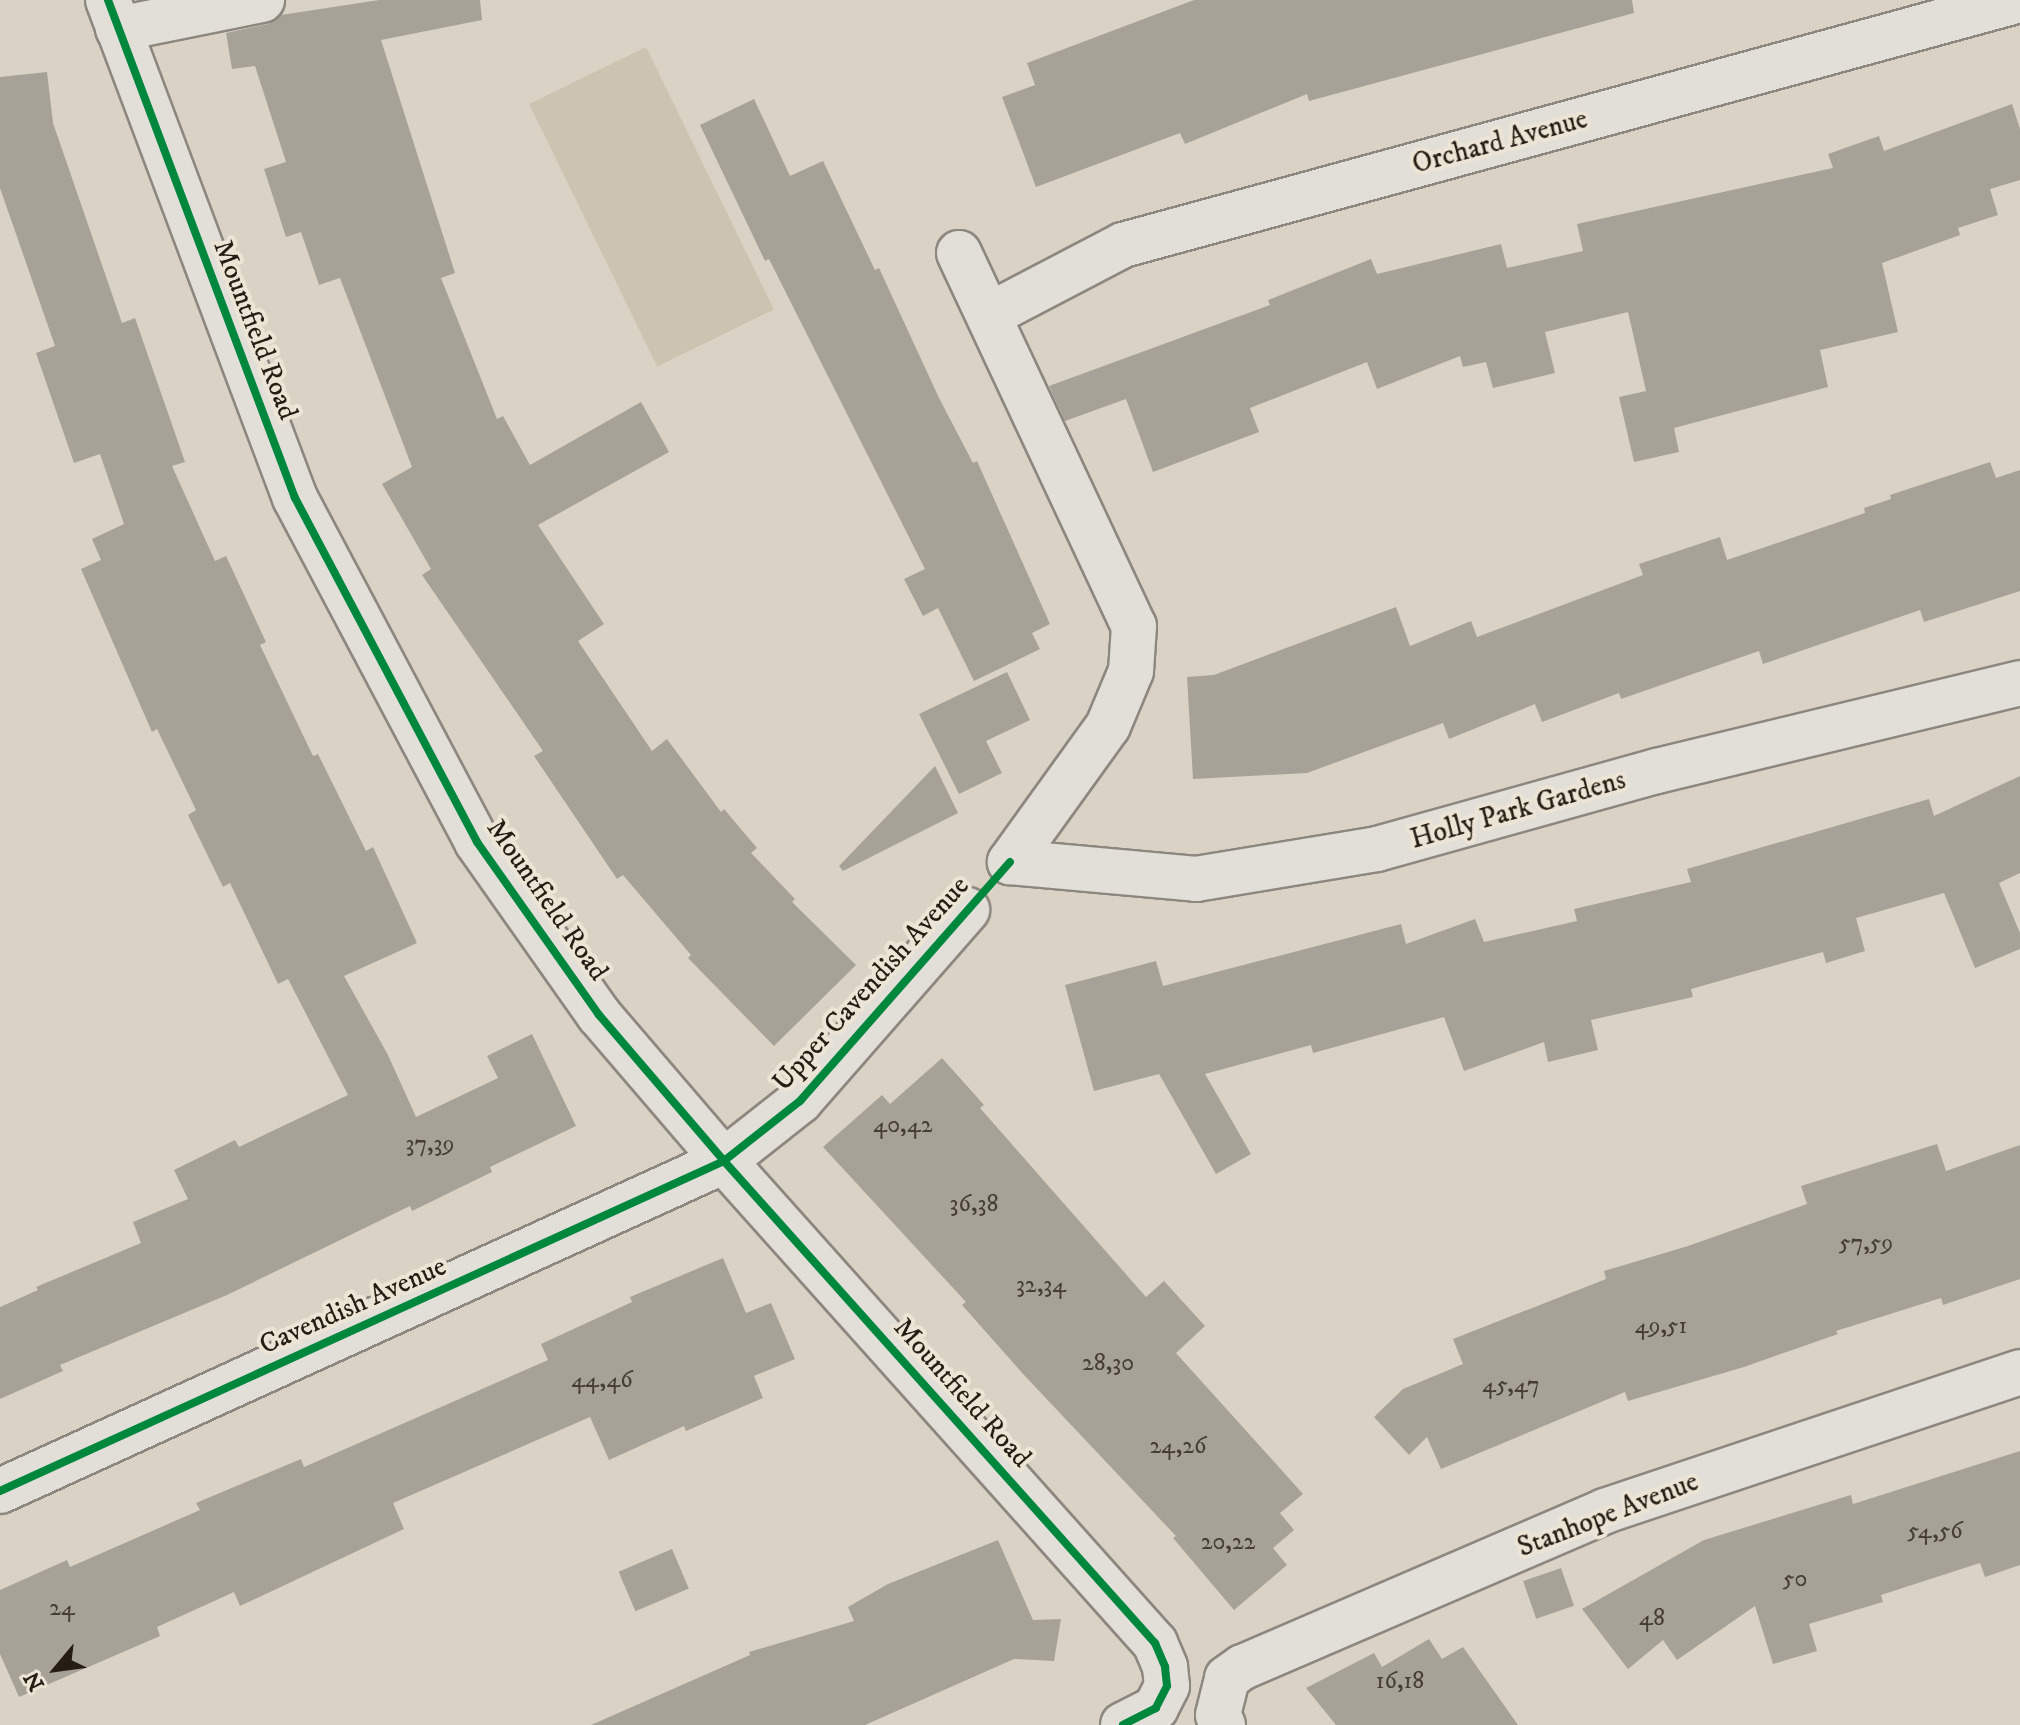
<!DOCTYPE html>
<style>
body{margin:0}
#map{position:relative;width:2020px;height:1725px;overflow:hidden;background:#dad2c5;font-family:"IM FELL DW Pica",serif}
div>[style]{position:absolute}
.green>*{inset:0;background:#cdc3b1;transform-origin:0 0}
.building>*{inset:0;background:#a7a298;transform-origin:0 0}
.roads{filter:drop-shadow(2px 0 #8c877f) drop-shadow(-2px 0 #8c877f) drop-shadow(0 2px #8c877f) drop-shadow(0 -2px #8c877f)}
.street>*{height:44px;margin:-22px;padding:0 22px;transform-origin:22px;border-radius:22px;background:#e2dfd9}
.cycleway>*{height:8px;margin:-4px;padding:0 4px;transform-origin:4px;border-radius:4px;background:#00873e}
span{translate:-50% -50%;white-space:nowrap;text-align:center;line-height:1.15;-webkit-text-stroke:8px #ece4d4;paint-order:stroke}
.number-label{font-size:24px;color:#463e34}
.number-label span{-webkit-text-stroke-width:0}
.street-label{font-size:28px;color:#251c13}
.north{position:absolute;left:16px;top:1629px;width:80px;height:80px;-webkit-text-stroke:6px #ece4d4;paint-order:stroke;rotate:241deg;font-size:22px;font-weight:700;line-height:32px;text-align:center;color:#251c13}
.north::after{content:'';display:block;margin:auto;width:28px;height:36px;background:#251c13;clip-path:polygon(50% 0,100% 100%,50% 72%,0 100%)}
</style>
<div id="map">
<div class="green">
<i style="left:646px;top:47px;width:292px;height:130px;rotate:64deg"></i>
</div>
<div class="building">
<i style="clip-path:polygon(379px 0,480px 0,482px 20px,381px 40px,455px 273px,441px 278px,497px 419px,503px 416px,530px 465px,641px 402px,669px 452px,538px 525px,604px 624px,578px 641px,652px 751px,667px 739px,721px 812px,724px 809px,757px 848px,751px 853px,795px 899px,792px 902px,856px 965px,774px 1046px,688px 958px,691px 955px,623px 875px,617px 879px,534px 756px,543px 751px,422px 575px,431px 569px,382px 484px,412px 467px,340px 278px,319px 285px,301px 232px,286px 237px,264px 169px,286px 162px,255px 66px,232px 69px,226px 33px,268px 24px,281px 15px)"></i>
<i style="clip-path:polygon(1194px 0,1632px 0,1634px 13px,1309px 101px,1307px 94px,1185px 144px,1180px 133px,1036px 187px,1002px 97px,1035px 85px,1027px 63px)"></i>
<i style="clip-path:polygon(47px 72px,53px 123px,122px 323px,135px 318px,185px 462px,172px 466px,215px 561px,226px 556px,266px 642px,260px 645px,313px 756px,318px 754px,366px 851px,373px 847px,417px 943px,344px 976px,388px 1055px,416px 1117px,498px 1078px,487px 1056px,532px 1034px,576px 1126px,490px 1167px,492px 1172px,412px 1211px,410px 1206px,227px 1295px,60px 1365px,63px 1371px,0 1399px,0 1307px,38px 1290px,36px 1287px,141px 1243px,133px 1222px,188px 1199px,174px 1170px,235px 1140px,239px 1147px,348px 1095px,288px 979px,278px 984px,230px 883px,223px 887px,188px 815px,196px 810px,157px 729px,152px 732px,81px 569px,101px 560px,92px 539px,124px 524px,100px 454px,74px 463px,36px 353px,55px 346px,0 188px,0 77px)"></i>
<i style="clip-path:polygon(754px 99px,790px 176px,823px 161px,875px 270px,879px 268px,939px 398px,973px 463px,977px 461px,1050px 624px,1032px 633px,1040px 649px,974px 681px,938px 608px,923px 616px,904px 579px,925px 569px,769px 259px,765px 261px,700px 125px)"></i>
<i style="clip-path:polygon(2012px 104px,2020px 129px,2020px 180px,1990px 189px,1998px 215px,1958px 228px,1960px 235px,1882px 263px,1898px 332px,1820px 350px,1828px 387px,1674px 428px,1679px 452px,1634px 462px,1619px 397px,1646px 391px,1628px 312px,1545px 332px,1555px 373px,1493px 388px,1486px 362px,1463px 367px,1460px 356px,1377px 389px,1367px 362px,1250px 408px,1259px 432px,1153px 472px,1126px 399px,1065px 421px,1049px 386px,1270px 305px,1268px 300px,1371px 259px,1377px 274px,1501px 244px,1507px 268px,1583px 251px,1577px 224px,1833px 168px,1828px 154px,1879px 136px,1884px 151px)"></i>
<i style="clip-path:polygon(1990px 462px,1996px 478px,2020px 470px,2020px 591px,1924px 622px,1920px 610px,1763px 664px,1759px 651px,1621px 699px,1619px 693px,1542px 722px,1535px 704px,1449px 739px,1443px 723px,1307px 773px,1193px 779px,1187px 677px,1214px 675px,1396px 607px,1410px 646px,1471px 621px,1477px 637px,1643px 575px,1639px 564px,1720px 537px,1727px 560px,1865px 513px,1864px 508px,1891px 499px,1890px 495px)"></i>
<i style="clip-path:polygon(1007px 672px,1030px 720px,986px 741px,1002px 773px,959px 794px,919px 714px)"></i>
<i style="clip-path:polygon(935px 766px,958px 813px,843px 871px,839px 866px)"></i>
<i style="clip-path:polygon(2020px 776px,2020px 873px,1999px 883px,2020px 933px,2020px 949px,1975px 968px,1944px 893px,1856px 918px,1865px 951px,1826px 963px,1823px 952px,1691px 989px,1693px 997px,1591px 1020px,1598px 1050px,1548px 1062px,1544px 1042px,1464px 1071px,1444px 1017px,1313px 1053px,1311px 1045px,1205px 1074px,1251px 1154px,1216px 1174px,1159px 1074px,1094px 1091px,1065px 985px,1156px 961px,1163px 986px,1401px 924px,1406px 944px,1475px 919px,1484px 942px,1577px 921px,1574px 909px,1691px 882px,1687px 869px,1929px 799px,1934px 816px)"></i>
<i style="clip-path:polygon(942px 1058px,984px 1105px,980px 1108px,1146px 1297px,1164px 1281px,1205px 1326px,1176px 1353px,1303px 1494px,1280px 1513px,1294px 1530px,1273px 1548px,1287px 1565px,1234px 1610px,1173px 1538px,1176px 1536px,1024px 1375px,962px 1305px,966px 1302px,823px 1147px,882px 1095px,890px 1104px)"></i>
<i style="clip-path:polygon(1937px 1144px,1946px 1171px,2020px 1145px,2020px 1279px,1943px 1305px,1941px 1298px,1836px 1331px,1838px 1334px,1744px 1367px,1628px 1401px,1625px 1392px,1441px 1469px,1427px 1437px,1409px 1455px,1374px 1417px,1403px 1389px,1463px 1364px,1453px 1339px,1606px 1279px,1604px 1271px,1688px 1246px,1807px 1204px,1801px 1186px)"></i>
<i style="clip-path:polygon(723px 1258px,746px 1313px,771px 1303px,795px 1359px,754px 1376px,763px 1398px,686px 1431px,684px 1426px,609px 1460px,590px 1417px,393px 1503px,404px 1529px,240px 1606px,234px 1592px,157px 1627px,160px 1636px,19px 1697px,0 1654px,0 1590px,67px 1560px,70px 1567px,200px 1510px,196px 1503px,301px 1459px,304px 1467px,548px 1360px,541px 1344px,632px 1302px,630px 1297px)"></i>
<i style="clip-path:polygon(2020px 1451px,2020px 1565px,1985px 1577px,1980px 1563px,1881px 1595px,1883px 1602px,1809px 1624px,1817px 1651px,1773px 1664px,1755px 1606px,1677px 1660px,1663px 1640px,1628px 1669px,1582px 1609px,1704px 1540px,1851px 1495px,1853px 1504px)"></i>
<i style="clip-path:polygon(998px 1540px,1033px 1620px,1061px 1619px,1054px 1661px,1014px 1659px,865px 1725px,591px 1725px,750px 1655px,749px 1652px,854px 1621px,848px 1607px,888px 1584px)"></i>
<i style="left:672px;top:1549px;width:43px;height:58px;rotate:67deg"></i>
<i style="left:1561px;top:1568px;width:40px;height:40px;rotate:71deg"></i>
<i style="clip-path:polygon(1429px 1639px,1442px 1659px,1463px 1647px,1518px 1725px,1336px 1725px,1306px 1688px,1374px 1653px,1382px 1667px)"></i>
</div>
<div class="roads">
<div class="street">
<i style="left:108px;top:0;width:532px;rotate:69.42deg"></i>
<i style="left:295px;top:498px;width:389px;rotate:62.1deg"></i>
<i style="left:477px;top:842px;width:212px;rotate:54.8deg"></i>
<i style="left:599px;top:1015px;width:192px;rotate:49.4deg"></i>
<i style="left:724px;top:1161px;width:647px;rotate:48.2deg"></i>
<i style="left:1155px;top:1643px;width:26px;rotate:67deg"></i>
<i style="left:1165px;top:1667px;width:19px;rotate:84deg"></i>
<i style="left:1167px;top:1686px;width:25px;rotate:117deg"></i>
<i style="left:1156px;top:1708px;width:37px;rotate:153deg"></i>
<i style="left:118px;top:29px;width:147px;rotate:-11.4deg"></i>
<i style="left:959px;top:253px;width:412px;rotate:64.9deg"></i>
<i style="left:1134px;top:626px;width:45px;rotate:93.8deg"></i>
<i style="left:1131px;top:671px;width:60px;rotate:112.7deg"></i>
<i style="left:1108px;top:726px;width:168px;rotate:125.8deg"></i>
<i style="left:991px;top:314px;width:149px;rotate:-27.6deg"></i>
<i style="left:1123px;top:245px;width:930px;rotate:-15.28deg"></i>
<i style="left:1010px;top:862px;width:187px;rotate:5.2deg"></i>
<i style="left:1196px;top:879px;width:183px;rotate:-9.4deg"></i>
<i style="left:1377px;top:849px;width:291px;rotate:-15.6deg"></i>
<i style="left:1657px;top:771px;width:374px;rotate:-13.6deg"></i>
<i style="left:0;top:1491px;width:796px;rotate:-24.5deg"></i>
<i style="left:724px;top:1161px;width:97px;rotate:-38.3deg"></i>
<i style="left:800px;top:1101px;width:254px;rotate:-48.8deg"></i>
<i style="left:1223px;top:1725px;width:11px;rotate:-117deg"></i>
<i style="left:1218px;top:1715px;width:38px;rotate:-76deg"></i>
<i style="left:1227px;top:1678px;width:19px;rotate:-35deg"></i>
<i style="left:1243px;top:1667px;width:394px;rotate:-23.3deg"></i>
<i style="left:1605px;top:1511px;width:438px;rotate:-18.5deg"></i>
</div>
</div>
<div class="cycleway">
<i style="left:108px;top:0;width:532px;rotate:69.42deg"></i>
<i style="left:295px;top:498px;width:389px;rotate:62.1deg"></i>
<i style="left:477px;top:842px;width:212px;rotate:54.8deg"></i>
<i style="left:599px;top:1015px;width:192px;rotate:49.4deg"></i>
<i style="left:724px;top:1161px;width:647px;rotate:48.2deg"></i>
<i style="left:1155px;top:1643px;width:26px;rotate:67deg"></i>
<i style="left:1165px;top:1667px;width:19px;rotate:84deg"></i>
<i style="left:1167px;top:1686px;width:25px;rotate:117deg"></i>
<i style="left:1156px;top:1708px;width:37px;rotate:153deg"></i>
<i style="left:0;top:1491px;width:796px;rotate:-24.5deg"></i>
<i style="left:724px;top:1161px;width:97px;rotate:-38.3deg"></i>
<i style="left:800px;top:1101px;width:318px;rotate:-48.7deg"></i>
</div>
<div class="number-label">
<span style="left:903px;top:1126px">40,42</span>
<span style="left:430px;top:1145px">37,39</span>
<span style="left:974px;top:1205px">36,38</span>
<span style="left:1866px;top:1244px">57,59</span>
<span style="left:1041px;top:1286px">32,34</span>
<span style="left:1661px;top:1327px">49,51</span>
<span style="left:1108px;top:1364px">28,30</span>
<span style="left:602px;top:1381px">44,46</span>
<span style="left:1511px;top:1386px">45,47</span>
<span style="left:1178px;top:1447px">24,26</span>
<span style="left:1935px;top:1532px">54,56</span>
<span style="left:1228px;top:1543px">20,22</span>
<span style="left:1795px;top:1580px">50</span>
<span style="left:62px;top:1609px">24</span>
<span style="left:1652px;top:1619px">48</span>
<span style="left:1400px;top:1682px">16,18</span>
</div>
<div class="street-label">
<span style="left:1500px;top:142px;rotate:-15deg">Orchard Avenue</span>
<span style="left:255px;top:330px;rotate:69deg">Mountfield Road</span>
<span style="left:1518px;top:810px;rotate:-16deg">Holly Park Gardens</span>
<span style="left:547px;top:900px;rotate:55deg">Mountfield Road</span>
<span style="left:871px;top:984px;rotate:-48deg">Upper Cavendish Avenue</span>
<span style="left:353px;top:1306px;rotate:-24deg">Cavendish Avenue</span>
<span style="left:962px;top:1393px;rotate:48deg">Mountfield Road</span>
<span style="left:1608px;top:1515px;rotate:-21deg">Stanhope Avenue</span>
</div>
<div class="north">N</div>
</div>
